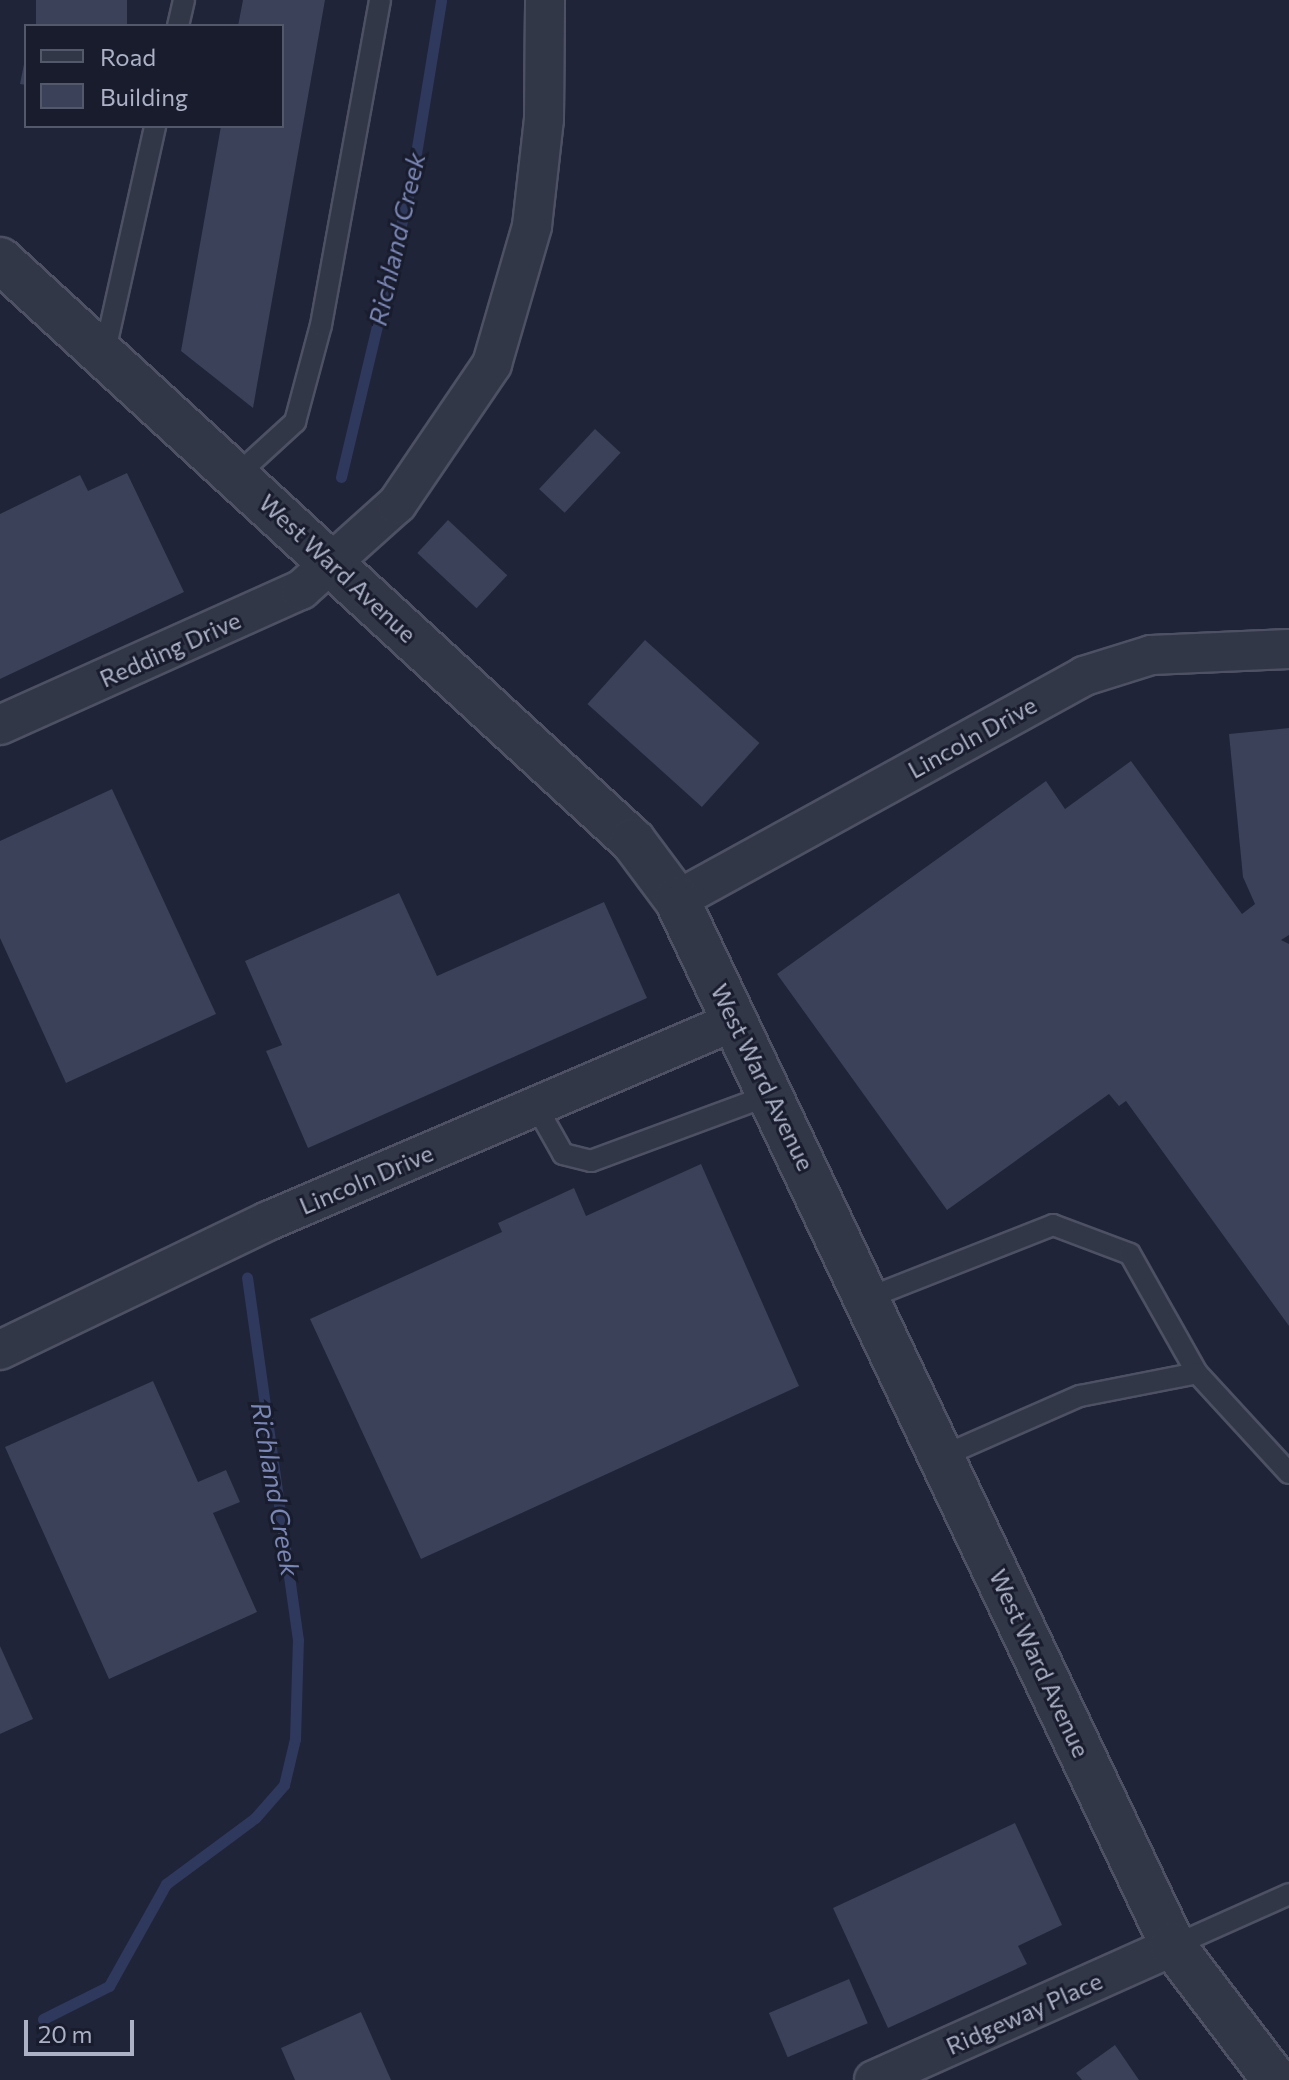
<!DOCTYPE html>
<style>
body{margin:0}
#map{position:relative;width:1289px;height:2080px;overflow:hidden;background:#1f2438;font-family:Commissioner,sans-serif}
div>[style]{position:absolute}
.stream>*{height:11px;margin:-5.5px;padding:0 5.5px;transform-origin:5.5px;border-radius:5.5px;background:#2f395e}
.building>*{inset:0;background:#3a4158;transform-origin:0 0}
.roads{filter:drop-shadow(2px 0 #4d5163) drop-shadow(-2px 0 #4d5163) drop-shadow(0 2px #4d5163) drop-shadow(0 -2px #4d5163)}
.service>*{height:20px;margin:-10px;padding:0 10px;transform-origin:10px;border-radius:10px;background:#323748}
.minor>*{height:38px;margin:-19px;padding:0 19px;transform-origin:19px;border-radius:19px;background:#323748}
.tertiary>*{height:44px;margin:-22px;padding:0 22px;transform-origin:22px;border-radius:22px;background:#323748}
span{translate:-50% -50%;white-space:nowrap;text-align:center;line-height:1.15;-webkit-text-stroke:6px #181c2d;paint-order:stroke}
.street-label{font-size:24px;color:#acb1c5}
.water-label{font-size:26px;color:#7a86b4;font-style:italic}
.legend{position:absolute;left:24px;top:24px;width:260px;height:104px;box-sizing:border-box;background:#181c2d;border:2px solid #53586a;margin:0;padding:10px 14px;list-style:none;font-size:24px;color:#acb1c5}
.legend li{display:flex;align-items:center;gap:16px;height:40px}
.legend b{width:40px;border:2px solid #53586a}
.scale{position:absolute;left:24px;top:2020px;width:110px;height:36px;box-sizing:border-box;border:4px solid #acb1c5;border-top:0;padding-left:10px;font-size:24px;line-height:28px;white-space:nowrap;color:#acb1c5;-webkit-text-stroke:6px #181c2d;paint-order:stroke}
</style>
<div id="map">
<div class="stream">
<i style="left:341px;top:477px;width:307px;rotate:-76.6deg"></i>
<i style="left:412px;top:178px;width:180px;rotate:-80.7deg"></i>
<i style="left:43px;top:2019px;width:74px;rotate:-26.6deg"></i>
<i style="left:109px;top:1986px;width:117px;rotate:-60.8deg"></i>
<i style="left:166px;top:1884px;width:111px;rotate:-36.6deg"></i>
<i style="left:255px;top:1818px;width:44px;rotate:-48.7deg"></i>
<i style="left:284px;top:1785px;width:47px;rotate:-76.6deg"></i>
<i style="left:295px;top:1739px;width:99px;rotate:-88.3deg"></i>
<i style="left:298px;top:1640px;width:366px;rotate:-98deg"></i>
</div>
<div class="building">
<i style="left:36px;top:0;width:91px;height:26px"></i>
<i style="clip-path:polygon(243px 0,325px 0,253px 408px,181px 351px,221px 126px,282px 126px,282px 26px,238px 26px)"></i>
<i style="clip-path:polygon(25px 59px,26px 59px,26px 85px,20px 84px)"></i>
<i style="left:595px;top:429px;width:35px;height:82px;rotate:43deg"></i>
<i style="clip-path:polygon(127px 473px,184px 592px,0 679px,0 514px,80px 475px,88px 491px)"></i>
<i style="left:448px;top:520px;width:81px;height:45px;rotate:43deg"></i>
<i style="left:645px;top:640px;width:154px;height:86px;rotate:42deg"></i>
<i style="clip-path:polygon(1289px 728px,1289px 935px,1281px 940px,1289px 944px,1289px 1326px,1126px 1101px,1119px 1106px,1109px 1094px,947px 1210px,777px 974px,1046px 781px,1065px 809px,1131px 761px,1242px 914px,1255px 904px,1243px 877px,1229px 734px)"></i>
<i style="clip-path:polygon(112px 789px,216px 1014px,66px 1083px,0 938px,0 841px)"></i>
<i style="clip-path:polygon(399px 893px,437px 976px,604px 902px,647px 998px,308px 1148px,266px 1051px,282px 1045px,245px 961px)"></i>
<i style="clip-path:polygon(701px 1164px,799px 1386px,421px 1559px,310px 1319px,502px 1232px,498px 1223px,574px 1188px,586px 1216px)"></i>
<i style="clip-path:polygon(153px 1381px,198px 1482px,226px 1470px,240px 1502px,213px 1513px,257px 1612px,109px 1679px,5px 1447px)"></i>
<i style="clip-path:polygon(0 1646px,33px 1719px,0 1734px)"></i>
<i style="clip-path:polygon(1015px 1823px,1062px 1925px,1018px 1946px,1027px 1964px,888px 2028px,833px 1908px)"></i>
<i style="left:849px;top:1979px;width:48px;height:87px;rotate:67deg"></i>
<i style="clip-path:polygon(361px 2012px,391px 2080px,295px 2080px,281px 2048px)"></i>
<i style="clip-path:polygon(1115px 2045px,1139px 2080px,1082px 2080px,1076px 2073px)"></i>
</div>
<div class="roads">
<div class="service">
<i style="left:178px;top:26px;width:27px;rotate:-77deg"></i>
<i style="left:104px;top:355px;width:235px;rotate:-77.4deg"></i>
<i style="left:237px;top:475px;width:79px;rotate:-42.4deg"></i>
<i style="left:295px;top:422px;width:100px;rotate:-75deg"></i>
<i style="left:321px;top:325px;width:330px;rotate:-79.7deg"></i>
<i style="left:536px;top:1106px;width:55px;rotate:60.6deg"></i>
<i style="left:563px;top:1154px;width:29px;rotate:14deg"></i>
<i style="left:591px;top:1161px;width:193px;rotate:-20.3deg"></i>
<i style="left:868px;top:1298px;width:199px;rotate:-21.5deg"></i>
<i style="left:1053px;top:1225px;width:82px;rotate:20.6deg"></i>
<i style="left:1130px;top:1254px;width:137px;rotate:60.6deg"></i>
<i style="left:943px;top:1456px;width:150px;rotate:-23.7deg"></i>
<i style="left:1080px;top:1396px;width:119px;rotate:-11.1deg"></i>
<i style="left:1197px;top:1373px;width:136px;rotate:47.4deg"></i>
<i style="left:1173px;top:1946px;width:127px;rotate:-24.1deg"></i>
</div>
<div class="minor">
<i style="left:0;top:725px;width:330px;rotate:-24.2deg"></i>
<i style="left:301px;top:590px;width:129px;rotate:-41.9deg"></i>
<i style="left:397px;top:504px;width:169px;rotate:-55.8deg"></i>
<i style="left:492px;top:364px;width:144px;rotate:-73.8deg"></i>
<i style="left:532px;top:226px;width:108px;rotate:-83.6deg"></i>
<i style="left:544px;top:119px;width:119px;rotate:-89.5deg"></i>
<i style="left:677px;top:900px;width:465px;rotate:-28.8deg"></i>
<i style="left:1084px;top:676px;width:70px;rotate:-17.4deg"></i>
<i style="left:1151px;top:655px;width:138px;rotate:-2.5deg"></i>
<i style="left:0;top:1350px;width:297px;rotate:-25.7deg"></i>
<i style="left:268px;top:1221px;width:510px;rotate:-23.2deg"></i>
<i style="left:874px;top:2080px;width:328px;rotate:-24.1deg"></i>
</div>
<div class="tertiary">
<i style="left:0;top:260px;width:859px;rotate:42.55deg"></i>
<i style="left:633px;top:841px;width:74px;rotate:53.3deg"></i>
<i style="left:677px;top:900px;width:1158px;rotate:64.63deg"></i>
<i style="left:1173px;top:1946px;width:168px;rotate:52.7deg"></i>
</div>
</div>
<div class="street-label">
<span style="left:338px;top:568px;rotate:43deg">West Ward Avenue</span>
<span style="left:170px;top:649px;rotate:-24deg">Redding Drive</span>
<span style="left:972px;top:737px;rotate:-29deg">Lincoln Drive</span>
<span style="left:763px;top:1077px;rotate:64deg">West Ward Avenue</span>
<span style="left:366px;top:1179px;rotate:-23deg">Lincoln Drive</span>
<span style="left:1040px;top:1663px;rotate:65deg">West Ward Avenue</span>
<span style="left:1024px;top:2013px;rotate:-24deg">Ridgeway Place</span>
</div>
<div class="water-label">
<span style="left:396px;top:239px;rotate:-77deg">Richland Creek</span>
<span style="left:276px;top:1489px;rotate:80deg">Richland Creek</span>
</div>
<ul class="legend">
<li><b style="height:10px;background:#323748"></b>Road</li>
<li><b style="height:22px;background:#3a4158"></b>Building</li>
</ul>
<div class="scale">20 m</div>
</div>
